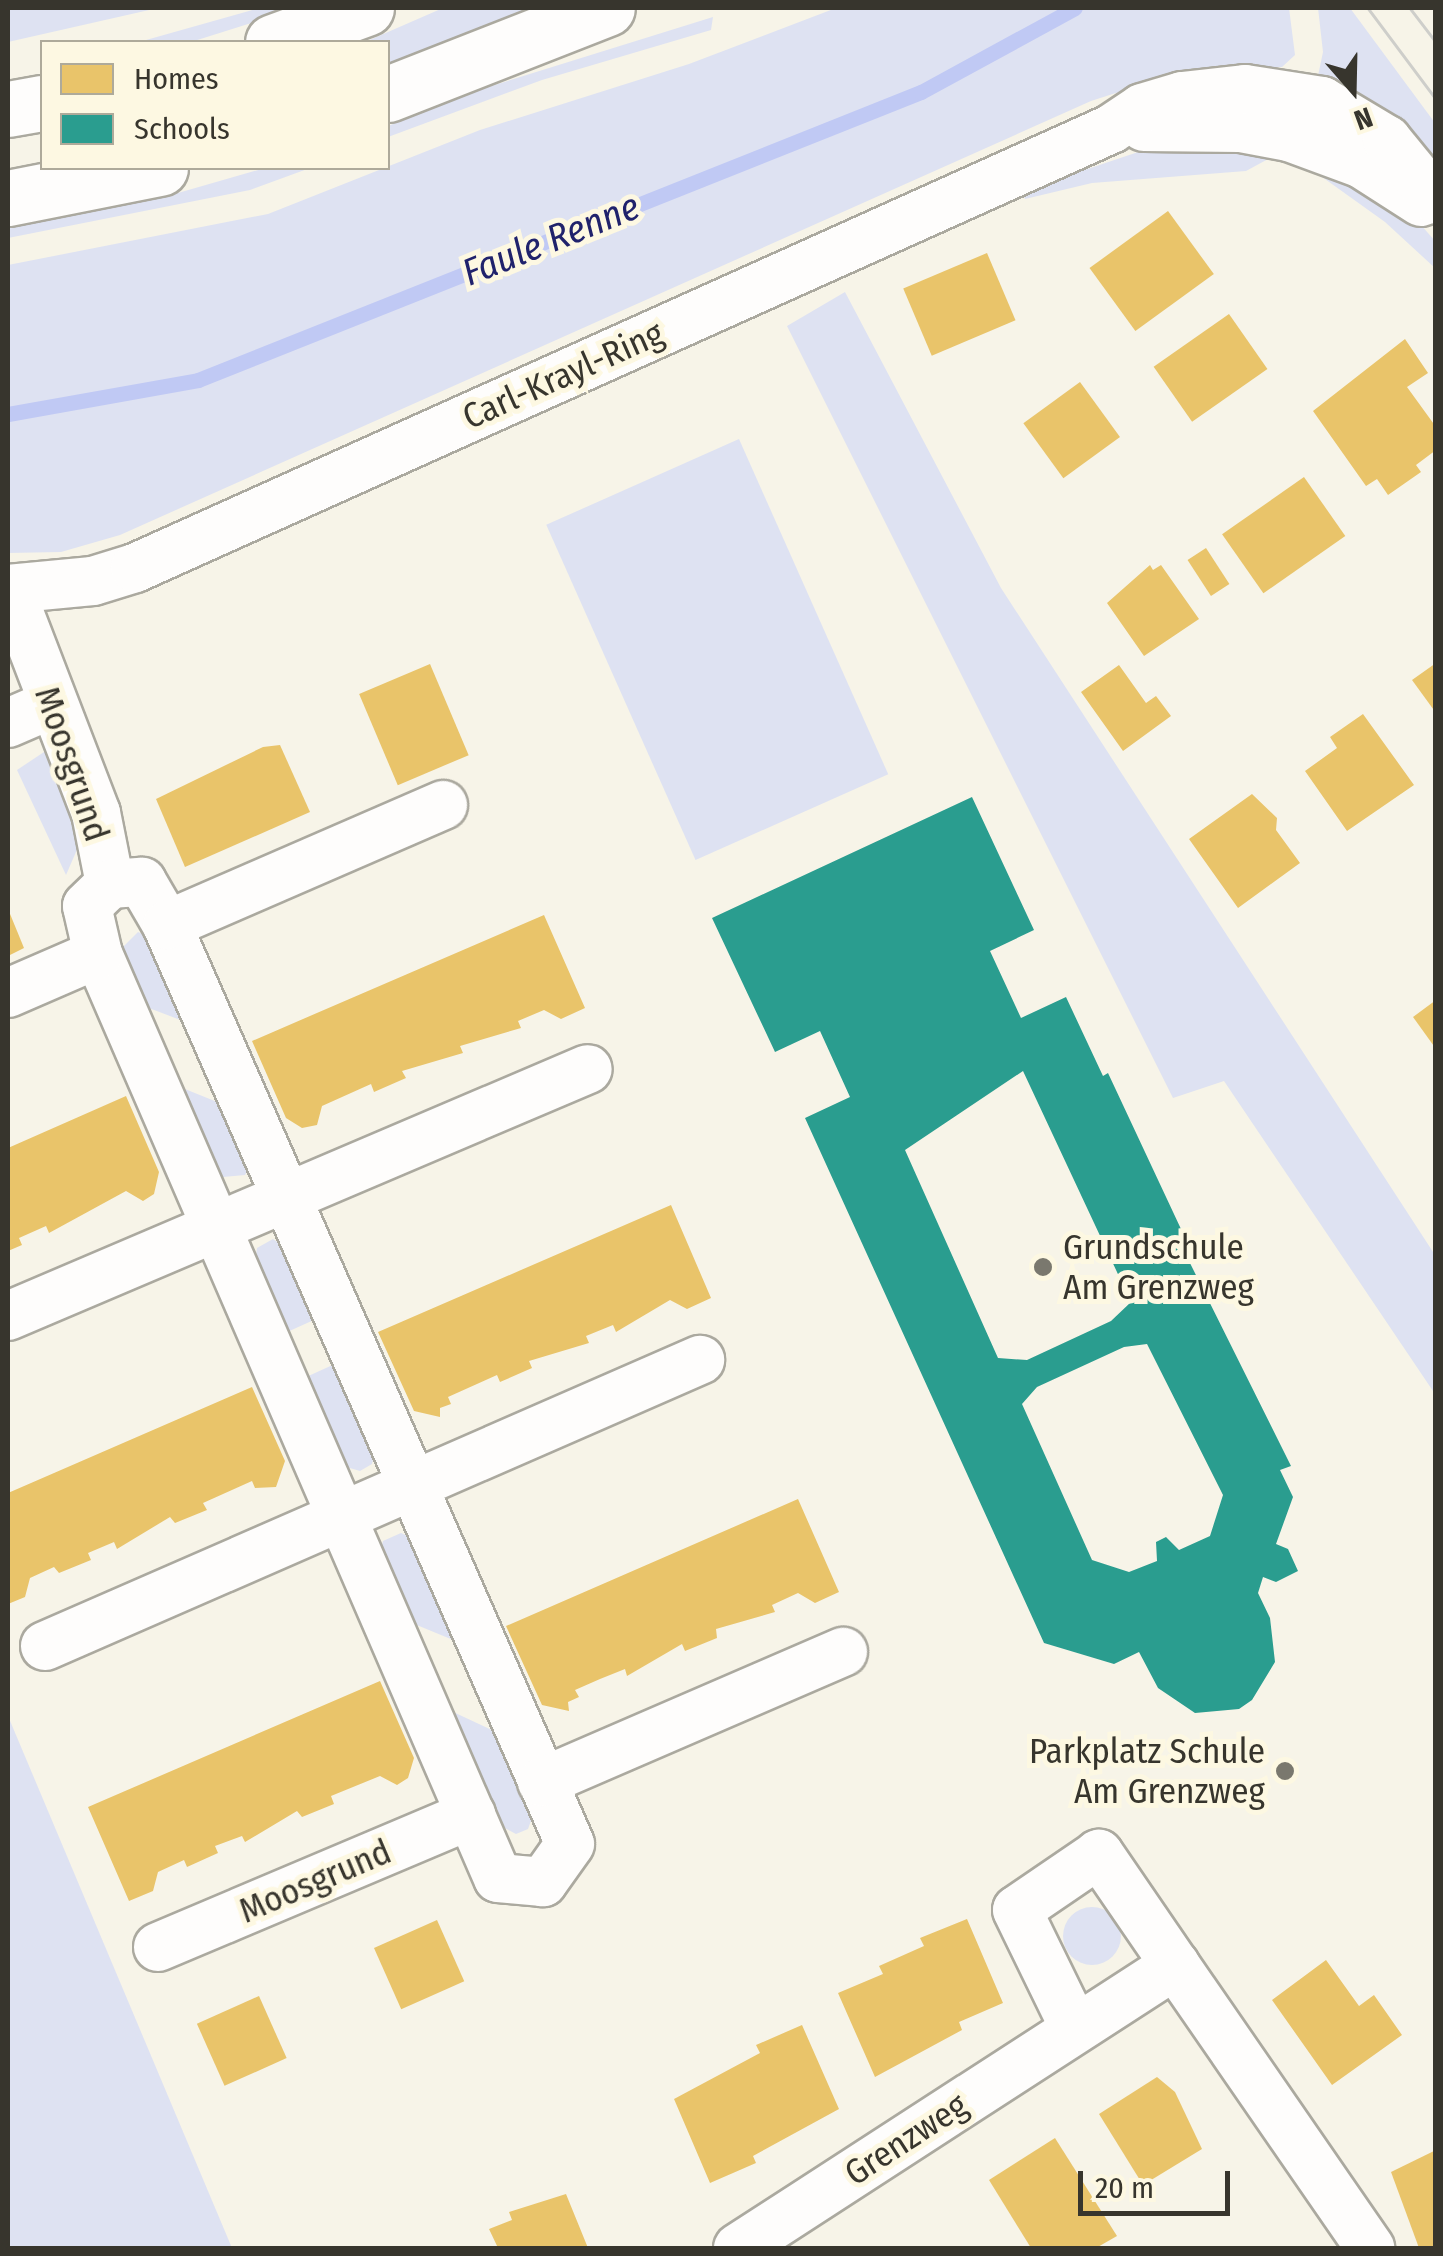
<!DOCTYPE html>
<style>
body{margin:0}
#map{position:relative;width:1443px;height:2256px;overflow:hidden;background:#f7f4e8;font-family:"Fira Sans Condensed",sans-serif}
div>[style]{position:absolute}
.green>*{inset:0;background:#dee2f2;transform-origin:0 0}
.round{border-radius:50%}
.homes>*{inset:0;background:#e9c46a;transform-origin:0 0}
.schools>*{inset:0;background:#2a9d8f}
.stream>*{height:15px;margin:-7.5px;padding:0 7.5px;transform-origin:7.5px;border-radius:7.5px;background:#c0c9f4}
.roads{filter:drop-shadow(2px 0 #aba99f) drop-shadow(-2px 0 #aba99f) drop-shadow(0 2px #aba99f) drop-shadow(0 -2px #aba99f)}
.minor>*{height:48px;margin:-24px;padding:0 24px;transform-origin:24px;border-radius:24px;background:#fefdfc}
.primary>*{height:55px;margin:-27.5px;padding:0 27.5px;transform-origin:27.5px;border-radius:27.5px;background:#fefdfc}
.tram>*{height:2.5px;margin:-1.25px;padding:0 1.25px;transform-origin:1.25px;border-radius:1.25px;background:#cececa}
.dots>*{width:28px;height:28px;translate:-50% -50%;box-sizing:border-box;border:5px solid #fdf8e2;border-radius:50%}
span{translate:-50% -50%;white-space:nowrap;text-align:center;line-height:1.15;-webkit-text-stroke:10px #fdf8e2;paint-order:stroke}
.street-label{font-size:35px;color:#37352d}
.poi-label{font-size:35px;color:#37352d}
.left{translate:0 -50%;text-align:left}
.right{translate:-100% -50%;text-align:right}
.water-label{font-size:38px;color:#20226c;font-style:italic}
.frame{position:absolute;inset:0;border:10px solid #37352d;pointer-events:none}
.legend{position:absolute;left:40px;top:40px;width:350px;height:130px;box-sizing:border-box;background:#fdf8e2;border:2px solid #aeaa9a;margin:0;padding:12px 18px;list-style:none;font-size:30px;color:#37352d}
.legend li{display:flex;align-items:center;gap:20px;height:50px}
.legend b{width:50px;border:2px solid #aeaa9a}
.north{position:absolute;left:1303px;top:40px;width:100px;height:100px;-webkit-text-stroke:8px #fdf8e2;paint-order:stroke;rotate:160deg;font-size:28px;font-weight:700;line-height:40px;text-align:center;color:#37352d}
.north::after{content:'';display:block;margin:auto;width:35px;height:45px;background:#37352d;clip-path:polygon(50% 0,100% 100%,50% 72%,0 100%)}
.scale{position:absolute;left:1078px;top:2171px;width:152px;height:45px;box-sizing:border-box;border:5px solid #37352d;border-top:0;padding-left:12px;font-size:30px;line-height:35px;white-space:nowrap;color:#37352d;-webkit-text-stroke:8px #fdf8e2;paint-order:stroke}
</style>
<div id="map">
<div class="green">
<i style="clip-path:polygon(8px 8px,158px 8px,8px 42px)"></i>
<i style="clip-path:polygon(260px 8px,299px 8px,191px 42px,139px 42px)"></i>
<i style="clip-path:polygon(443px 8px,532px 8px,388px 65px,388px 42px,365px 42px)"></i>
<i style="clip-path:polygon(836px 8px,1289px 8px,1295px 55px,1282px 67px,1181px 72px,1091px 101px,120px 535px,61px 552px,8px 553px,8px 265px,268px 214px,480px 130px,689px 64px)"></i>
<i style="clip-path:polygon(1318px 8px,1350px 8px,1435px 123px,1435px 171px,1315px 90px,1323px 52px)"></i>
<i style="clip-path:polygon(713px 17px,711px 30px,542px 80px,388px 137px,388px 126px,469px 93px)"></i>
<i style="clip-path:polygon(1165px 143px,1273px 146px,1270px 158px,1246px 171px,1092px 183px,1025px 199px,1022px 191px)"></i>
<i style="clip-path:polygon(1297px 159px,1336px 162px,1421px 225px,1435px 241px,1435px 268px,1385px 222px)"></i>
<i style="clip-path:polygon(265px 168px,310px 168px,250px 190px,8px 238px,8px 227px,178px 193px)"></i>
<i style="clip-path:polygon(845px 292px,1001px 588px,1435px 1255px,1435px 1394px,1224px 1081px,1173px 1098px,787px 326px)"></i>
<i style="left:739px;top:439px;width:367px;height:211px;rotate:66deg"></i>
<i style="clip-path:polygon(47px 750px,79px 845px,66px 875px,17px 770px)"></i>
<i style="clip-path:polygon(138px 932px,151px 938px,191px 1024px,141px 1005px,119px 951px)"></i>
<i style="clip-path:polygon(180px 1087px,227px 1106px,250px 1166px,245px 1175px,223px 1177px)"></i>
<i style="clip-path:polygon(273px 1239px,283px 1246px,316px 1319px,285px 1333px,255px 1262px,257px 1248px)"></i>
<i style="clip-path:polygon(337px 1363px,375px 1450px,372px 1464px,360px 1471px,343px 1466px,304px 1378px)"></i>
<i style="clip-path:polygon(401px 1533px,416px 1540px,458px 1642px,407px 1621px,380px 1553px,383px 1541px)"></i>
<i style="clip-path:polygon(449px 1710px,496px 1732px,533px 1815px,528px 1829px,516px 1834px,503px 1827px)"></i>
<i style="clip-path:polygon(8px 1716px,232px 2248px,8px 2248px)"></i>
<i class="round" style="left:1063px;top:1907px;width:58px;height:58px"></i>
</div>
<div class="homes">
<i style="left:1168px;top:211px;width:78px;height:97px;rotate:54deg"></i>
<i style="left:987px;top:253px;width:73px;height:91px;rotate:67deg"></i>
<i style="left:1229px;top:314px;width:67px;height:92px;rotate:55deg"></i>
<i style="clip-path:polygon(1405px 339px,1428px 373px,1407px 387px,1436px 427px,1436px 450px,1416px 465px,1421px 472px,1388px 495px,1377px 479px,1366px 486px,1313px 411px)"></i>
<i style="left:1080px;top:382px;width:68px;height:70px;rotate:54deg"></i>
<i style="left:1304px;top:477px;width:72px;height:100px;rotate:55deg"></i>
<i style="left:1206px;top:548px;width:43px;height:22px;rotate:57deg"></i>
<i style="clip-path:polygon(1150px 565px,1153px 570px,1161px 565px,1199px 619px,1144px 656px,1107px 603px)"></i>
<i style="clip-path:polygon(1436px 663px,1436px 713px,1412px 680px)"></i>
<i style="left:430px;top:664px;width:99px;height:77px;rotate:67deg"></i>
<i style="clip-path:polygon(1119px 665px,1146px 703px,1156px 696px,1171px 716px,1123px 751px,1081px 692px)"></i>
<i style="clip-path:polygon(1363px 714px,1414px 785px,1347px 831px,1305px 771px,1337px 748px,1330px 737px)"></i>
<i style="clip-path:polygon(280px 745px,310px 812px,185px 867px,156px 799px,263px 747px)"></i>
<i style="clip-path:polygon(1252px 794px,1277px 818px,1276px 830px,1300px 863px,1238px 908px,1189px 839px)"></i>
<i style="clip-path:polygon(8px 909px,24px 948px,8px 956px)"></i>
<i style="clip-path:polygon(544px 915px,585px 1008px,561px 1019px,544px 1010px,518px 1021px,521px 1028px,460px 1046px,463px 1053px,402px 1071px,406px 1078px,374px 1092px,371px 1084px,322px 1106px,317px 1125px,302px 1128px,286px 1118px,252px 1041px)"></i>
<i style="clip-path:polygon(1436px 1000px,1436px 1049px,1413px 1017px)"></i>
<i style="clip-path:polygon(126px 1096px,159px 1172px,154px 1194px,143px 1201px,126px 1191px,49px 1233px,46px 1226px,19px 1238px,22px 1245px,8px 1251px,8px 1148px)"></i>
<i style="clip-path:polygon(671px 1205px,711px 1298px,687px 1309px,670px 1300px,616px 1332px,613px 1325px,586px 1336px,589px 1343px,529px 1361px,532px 1368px,500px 1382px,497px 1375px,448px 1397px,451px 1404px,440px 1408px,440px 1417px,414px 1411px,378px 1332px)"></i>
<i style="clip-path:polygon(252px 1387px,285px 1461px,276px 1487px,255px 1488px,252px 1481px,203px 1503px,207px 1510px,175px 1523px,170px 1517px,117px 1549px,114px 1542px,88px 1553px,91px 1560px,59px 1573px,54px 1567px,30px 1578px,25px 1597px,8px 1604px,8px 1493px)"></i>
<i style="clip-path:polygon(798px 1499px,839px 1592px,815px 1603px,798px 1593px,772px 1605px,775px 1612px,716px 1629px,717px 1638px,685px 1651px,682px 1644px,627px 1676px,625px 1669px,600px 1679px,575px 1690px,579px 1697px,568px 1702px,569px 1711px,542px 1705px,506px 1626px)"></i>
<i style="clip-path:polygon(380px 1681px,414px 1758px,408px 1778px,397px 1785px,380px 1776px,331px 1796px,334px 1804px,302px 1817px,297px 1811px,245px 1842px,242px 1836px,215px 1846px,218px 1853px,187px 1867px,184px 1860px,158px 1872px,153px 1891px,129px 1901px,88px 1807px)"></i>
<i style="clip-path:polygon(967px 1919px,1003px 2003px,959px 2022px,962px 2030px,875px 2077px,838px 1993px,883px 1974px,879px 1966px,924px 1946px,920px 1938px)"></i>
<i style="left:437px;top:1920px;width:67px;height:69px;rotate:66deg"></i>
<i style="clip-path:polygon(1326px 1960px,1359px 2006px,1374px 1995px,1402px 2035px,1332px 2085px,1272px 2000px)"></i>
<i style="left:259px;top:1996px;width:68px;height:68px;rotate:66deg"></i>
<i style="clip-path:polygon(802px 2025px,839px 2109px,753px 2156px,756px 2163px,710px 2183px,674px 2099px,760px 2053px,756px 2045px)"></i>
<i style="clip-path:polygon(1157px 2077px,1175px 2092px,1202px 2149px,1143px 2185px,1099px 2114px)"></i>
<i style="clip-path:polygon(1055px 2138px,1117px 2236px,1096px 2248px,1031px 2248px,989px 2180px)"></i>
<i style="clip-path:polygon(1436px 2150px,1436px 2248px,1419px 2248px,1391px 2172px)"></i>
<i style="clip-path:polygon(566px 2194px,588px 2248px,498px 2248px,489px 2229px,512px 2220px,509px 2212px)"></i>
</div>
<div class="schools">
<i style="clip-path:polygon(evenodd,972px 797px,1034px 930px,990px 951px,1021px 1018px,1066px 997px,1103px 1076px,1108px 1073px,1188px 1244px,1182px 1247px,1291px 1466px,1280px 1470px,1293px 1497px,1276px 1544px,1288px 1549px,1298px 1571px,1276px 1582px,1263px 1577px,1258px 1593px,1270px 1618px,1275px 1662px,1252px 1700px,1239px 1709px,1195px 1713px,1158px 1688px,1139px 1652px,1114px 1664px,1044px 1643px,805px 1118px,850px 1097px,820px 1031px,775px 1052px,712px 918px,972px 797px,1023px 1071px,1131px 1302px,1111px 1321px,1027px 1360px,998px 1358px,905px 1150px,1023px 1071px,972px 797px,1147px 1344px,1223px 1495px,1210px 1536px,1179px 1550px,1166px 1537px,1156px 1542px,1157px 1561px,1129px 1572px,1092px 1560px,1022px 1404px,1037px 1387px,1124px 1347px,1147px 1344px)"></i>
</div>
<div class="stream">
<i style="left:8px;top:414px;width:193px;rotate:-10.1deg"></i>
<i style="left:198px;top:380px;width:778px;rotate:-21.72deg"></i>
<i style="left:921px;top:92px;width:175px;rotate:-28.6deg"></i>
</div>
<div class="roads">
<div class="minor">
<i style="left:1144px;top:127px;width:96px;rotate:0.6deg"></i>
<i style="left:1240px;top:128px;width:50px;rotate:10.4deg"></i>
<i style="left:1289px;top:137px;width:78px;rotate:20.3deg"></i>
<i style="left:1362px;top:164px;width:70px;rotate:32.8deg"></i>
<i style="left:8px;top:589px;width:85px;rotate:-5.4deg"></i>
<i style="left:93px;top:581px;width:44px;rotate:-17.2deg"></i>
<i style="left:135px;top:568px;width:1070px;rotate:-24.22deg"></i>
<i style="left:1111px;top:129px;width:37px;rotate:-34deg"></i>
<i style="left:1142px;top:108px;width:42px;rotate:-16.7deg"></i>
<i style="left:1182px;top:96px;width:63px;rotate:-6.3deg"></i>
<i style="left:1245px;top:89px;width:78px;rotate:8.9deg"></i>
<i style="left:1322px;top:101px;width:76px;rotate:31deg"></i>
<i style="left:1387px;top:140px;width:77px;rotate:50.8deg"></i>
<i style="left:10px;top:589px;width:240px;rotate:69deg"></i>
<i style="left:96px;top:813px;width:72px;rotate:78.8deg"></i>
<i style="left:8px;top:723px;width:48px;rotate:-23.4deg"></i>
<i style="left:142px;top:882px;width:50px;rotate:59.8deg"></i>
<i style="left:167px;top:925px;width:1003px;rotate:66.32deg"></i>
<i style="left:570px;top:1844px;width:47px;rotate:125.4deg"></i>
<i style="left:543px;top:1882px;width:45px;rotate:-174.9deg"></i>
<i style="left:498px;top:1878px;width:1007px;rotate:-113.41deg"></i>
<i style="left:98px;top:954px;width:49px;rotate:-102.9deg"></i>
<i style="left:87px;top:906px;width:32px;rotate:-44deg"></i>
<i style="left:110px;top:884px;width:32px;rotate:-4deg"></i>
<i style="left:167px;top:925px;width:301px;rotate:-23.5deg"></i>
<i style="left:8px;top:993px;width:98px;rotate:-23.4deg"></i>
<i style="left:8px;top:1316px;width:630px;rotate:-23.07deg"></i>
<i style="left:45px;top:1646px;width:715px;rotate:-23.59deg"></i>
<i style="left:542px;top:1782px;width:328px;rotate:-23.4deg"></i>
<i style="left:158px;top:1947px;width:340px;rotate:-22.9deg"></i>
<i style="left:1175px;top:1965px;width:344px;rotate:55.4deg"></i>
<i style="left:738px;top:2248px;width:521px;rotate:-32.93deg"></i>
<i style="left:1175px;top:1965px;width:135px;rotate:-124.4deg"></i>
<i style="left:1099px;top:1854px;width:99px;rotate:145.7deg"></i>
<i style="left:1017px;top:1910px;width:132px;rotate:64deg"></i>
</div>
<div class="primary">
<i style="left:273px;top:42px;width:99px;rotate:-20.1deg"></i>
<i style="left:388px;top:94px;width:235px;rotate:-21.4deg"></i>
<i style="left:8px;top:109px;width:35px;rotate:-10deg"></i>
<i style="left:8px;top:198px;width:155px;rotate:-11.2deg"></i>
</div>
</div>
<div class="tram">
<i style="left:1368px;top:8px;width:114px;rotate:53.2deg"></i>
<i style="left:1410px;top:8px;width:43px;rotate:52.6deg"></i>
</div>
<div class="dots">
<i style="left:1043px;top:1267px;background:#7a786e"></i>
<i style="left:1285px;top:1771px;background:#7a786e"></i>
</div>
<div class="street-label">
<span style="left:563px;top:375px;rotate:-24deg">Carl-Krayl-Ring</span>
<span style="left:72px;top:764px;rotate:71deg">Moosgrund</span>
<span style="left:315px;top:1881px;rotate:-23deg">Moosgrund</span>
<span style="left:906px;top:2139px;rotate:-33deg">Grenzweg</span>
</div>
<div class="poi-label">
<span class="left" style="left:1063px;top:1267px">Grundschule<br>Am Grenzweg</span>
<span class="right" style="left:1265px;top:1771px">Parkplatz Schule<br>Am Grenzweg</span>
</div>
<div class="water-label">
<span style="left:551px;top:240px;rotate:-22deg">Faule Renne</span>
</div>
<div class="frame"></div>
<ul class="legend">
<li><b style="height:28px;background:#e9c46a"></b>Homes</li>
<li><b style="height:28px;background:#2a9d8f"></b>Schools</li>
</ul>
<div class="north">N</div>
<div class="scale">20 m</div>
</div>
